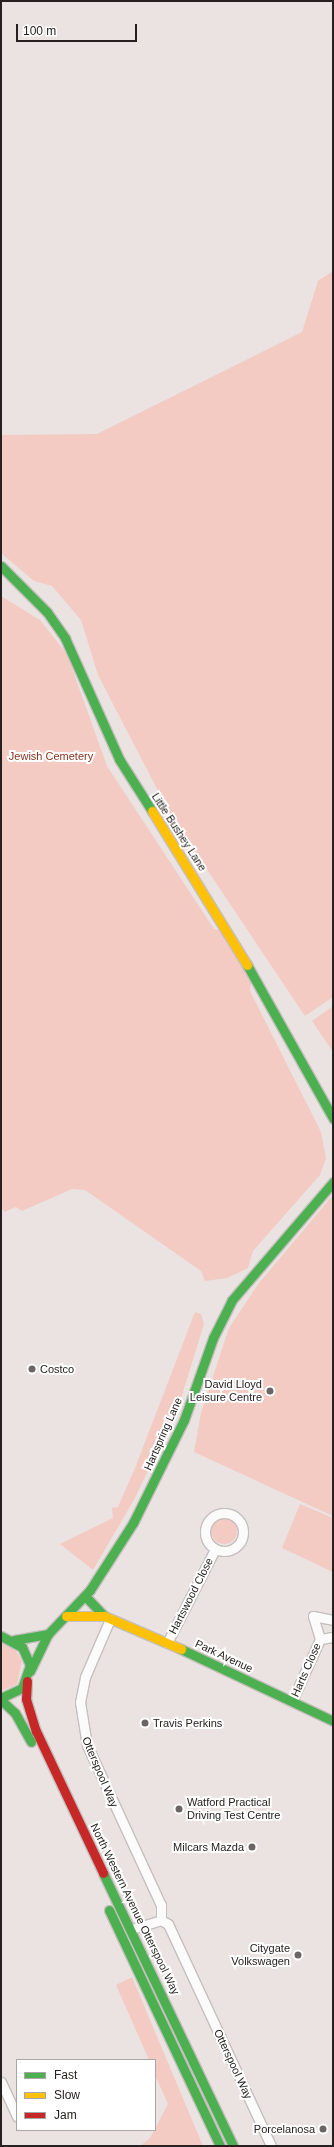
<!DOCTYPE html>
<style>
body{margin:0}
#map{position:relative;width:334px;height:2147px;overflow:hidden;background:#eae3e2;font-family:Arial,sans-serif}
div>[style]{position:absolute}
.green>*{inset:0;background:#f3cbc2}
.round{border-radius:50%}
.roads{filter:drop-shadow(1px 0 #c5bfbe) drop-shadow(-1px 0 #c5bfbe) drop-shadow(0 1px #c5bfbe) drop-shadow(0 -1px #c5bfbe)}
.street>*{height:9px;margin:-4.5px;padding:0 4.5px;transform-origin:4.5px;border-radius:4.5px;background:#fcfbfb}
.street>.ring{margin:-4.5px;padding:0;box-sizing:content-box;background:none;border:9px solid #fcfbfb;border-radius:50%}
.fast>*{height:9px;margin:-4.5px;padding:0 4.5px;transform-origin:4.5px;border-radius:4.5px;background:#4caf50}
.slow>*{height:9px;margin:-4.5px;padding:0 4.5px;transform-origin:4.5px;border-radius:4.5px;background:#ffc107}
.jam>*{height:9px;margin:-4.5px;padding:0 4.5px;transform-origin:4.5px;border-radius:4.5px;background:#c62828}
.dots>*{width:11px;height:11px;translate:-50% -50%;box-sizing:border-box;border:2px solid #fff;border-radius:50%}
span{translate:-50% -50%;white-space:nowrap;text-align:center;line-height:1.15;-webkit-text-stroke:4px #fff;paint-order:stroke}
.park-label{font-size:11px;color:#87321f}
.street-label{font-size:11px;color:#262120}
.poi-label{font-size:11px;color:#262120}
.left{translate:0 -50%;text-align:left}
.right{translate:-100% -50%;text-align:right}
.frame{position:absolute;inset:0;border:2px solid #262120;pointer-events:none}
.legend{position:absolute;left:16px;top:2059px;width:140px;height:72px;box-sizing:border-box;background:#fff;border:1px solid #a8a6a6;margin:0;padding:5px 7px;list-style:none;font-size:12px;color:#262120}
.legend li{display:flex;align-items:center;gap:8px;height:20px}
.legend b{width:20px;border:1px solid #a8a6a6}
.scale{position:absolute;left:16px;top:24px;width:121px;height:18px;box-sizing:border-box;border:2px solid #262120;border-top:0;padding-left:5px;font-size:12px;line-height:14px;white-space:nowrap;color:#262120;-webkit-text-stroke:3px #fff;paint-order:stroke}
</style>
<div id="map">
<div class="green">
<i style="clip-path:polygon(333px 271px,333px 997px,305px 1016px,170px 814px,98px 675px,81px 620px,52px 586px,34px 581px,1px 553px,1px 435px,97px 434px,302px 332px,318px 281px)"></i>
<i style="clip-path:polygon(1px 596px,40px 620px,67px 654px,107px 766px,214px 929px,222px 931px,251px 982px,250px 991px,321px 1132px,326px 1158px,320px 1175px,253px 1251px,248px 1268px,227px 1278px,205px 1281px,201px 1271px,85px 1190px,72px 1189px,22px 1211px,16px 1207px,4px 1212px,1px 1206px)"></i>
<i style="clip-path:polygon(333px 1006px,333px 1052px,312px 1021px)"></i>
<i style="clip-path:polygon(333px 1195px,333px 1516px,194px 1452px,201px 1413px,229px 1328px,259px 1283px)"></i>
<i style="clip-path:polygon(195px 1312px,201px 1314px,204px 1324px,178px 1408px,135px 1498px,93px 1570px,60px 1544px,113px 1518px,112px 1508px,118px 1507px,135px 1468px)"></i>
<i style="clip-path:polygon(300px 1504px,333px 1518px,333px 1572px,282px 1548px)"></i>
<i class="round" style="left:211px;top:1518px;width:26px;height:26px"></i>
<i style="clip-path:polygon(1px 1643px,14px 1648px,22px 1661px,17px 1684px,1px 1691px)"></i>
<i style="clip-path:polygon(132px 1977px,203px 2146px,140px 2146px,150px 2138px,168px 2104px,155px 2075px,155px 2060px,149px 2060px,116px 1985px)"></i>
</div>
<div class="roads">
<div class="street">
<i class="ring" style="left:205px;top:1513px;width:29px;height:29px"></i>
<i style="left:110px;top:1619px;width:63px;rotate:113.3deg"></i>
<i style="left:85px;top:1677px;width:25px;rotate:101deg"></i>
<i style="left:80px;top:1702px;width:44px;rotate:80.8deg"></i>
<i style="left:87px;top:1745px;width:176px;rotate:65.2deg"></i>
<i style="left:161px;top:1905px;width:15px;rotate:90deg"></i>
<i style="left:161px;top:1920px;width:8px;rotate:30deg"></i>
<i style="left:168px;top:1924px;width:245px;rotate:65.1deg"></i>
<i style="left:320px;top:1639px;width:24px;rotate:-107deg"></i>
<i style="left:313px;top:1616px;width:20px;rotate:11deg"></i>
<i style="left:320px;top:1639px;width:13px;rotate:-9deg"></i>
<i style="left:167px;top:1643px;width:106px;rotate:-62.9deg"></i>
<i style="left:292px;top:1701px;width:68px;rotate:-65.7deg"></i>
<i style="left:132px;top:1929px;width:30px;rotate:-17deg"></i>
<i style="left:1px;top:2082px;width:38px;rotate:65deg"></i>
</div>
<div class="fast">
<i style="left:1px;top:566px;width:65px;rotate:45deg"></i>
<i style="left:47px;top:612px;width:32px;rotate:55deg"></i>
<i style="left:65px;top:638px;width:133px;rotate:65.9deg"></i>
<i style="left:119px;top:759px;width:62px;rotate:57.6deg"></i>
<i style="left:247px;top:965px;width:176px;rotate:60.7deg"></i>
<i style="left:85px;top:1596px;width:28px;rotate:46deg"></i>
<i style="left:1px;top:1636px;width:24px;rotate:28deg"></i>
<i style="left:22px;top:1647px;width:20px;rotate:66deg"></i>
<i style="left:30px;top:1665px;width:24px;rotate:109deg"></i>
<i style="left:22px;top:1688px;width:23px;rotate:155deg"></i>
<i style="left:14px;top:1640px;width:35px;rotate:-10deg"></i>
<i style="left:181px;top:1649px;width:168px;rotate:25.3deg"></i>
<i style="left:30px;top:1671px;width:41px;rotate:-64.1deg"></i>
<i style="left:48px;top:1634px;width:61px;rotate:-46.3deg"></i>
<i style="left:90px;top:1590px;width:80px;rotate:-57.3deg"></i>
<i style="left:133px;top:1523px;width:115px;rotate:-63.7deg"></i>
<i style="left:184px;top:1420px;width:87px;rotate:-70.5deg"></i>
<i style="left:213px;top:1338px;width:42px;rotate:-63.4deg"></i>
<i style="left:232px;top:1300px;width:155px;rotate:-49.4deg"></i>
<i style="left:1px;top:1700px;width:19px;rotate:43deg"></i>
<i style="left:15px;top:1713px;width:33px;rotate:61deg"></i>
<i style="left:103px;top:1873px;width:302px;rotate:64.5deg"></i>
<i style="left:109px;top:1910px;width:261px;rotate:64.8deg"></i>
</div>
<div class="slow">
<i style="left:152px;top:811px;width:181px;rotate:58.3deg"></i>
<i style="left:66px;top:1616px;width:38px"></i>
<i style="left:104px;top:1616px;width:84px;rotate:23.2deg"></i>
</div>
<div class="jam">
<i style="left:27px;top:1681px;width:18px;rotate:93deg"></i>
<i style="left:26px;top:1699px;width:34px;rotate:73deg"></i>
<i style="left:36px;top:1731px;width:157px;rotate:64.7deg"></i>
</div>
</div>
<div class="dots">
<i style="left:32px;top:1369px;background:#6b6564"></i>
<i style="left:270px;top:1391px;background:#6b6564"></i>
<i style="left:145px;top:1723px;background:#6b6564"></i>
<i style="left:179px;top:1809px;background:#6b6564"></i>
<i style="left:252px;top:1847px;background:#6b6564"></i>
<i style="left:298px;top:1955px;background:#6b6564"></i>
<i style="left:323px;top:2129px;background:#6b6564"></i>
</div>
<div class="park-label">
<span style="left:51px;top:756px">Jewish Cemetery</span>
</div>
<div class="street-label">
<span style="left:179px;top:832px;rotate:57deg">Little Bushey Lane</span>
<span style="left:163px;top:1434px;rotate:-66deg">Hartspring Lane</span>
<span style="left:191px;top:1596px;rotate:-63deg">Hartswood Close</span>
<span style="left:224px;top:1656px;rotate:25deg">Park Avenue</span>
<span style="left:306px;top:1670px;rotate:-66deg">Harts Close</span>
<span style="left:100px;top:1772px;rotate:67deg">Otterspool Way</span>
<span style="left:135px;top:1909px;rotate:64deg">North Western Avenue Otterspool Way</span>
<span style="left:233px;top:2064px;rotate:65deg">Otterspool Way</span>
</div>
<div class="poi-label">
<span class="left" style="left:40px;top:1369px">Costco</span>
<span class="right" style="left:262px;top:1391px">David Lloyd<br>Leisure Centre</span>
<span class="left" style="left:153px;top:1723px">Travis Perkins</span>
<span class="left" style="left:187px;top:1809px">Watford Practical<br>Driving Test Centre</span>
<span class="right" style="left:244px;top:1847px">Milcars Mazda</span>
<span class="right" style="left:290px;top:1955px">Citygate<br>Volkswagen</span>
<span class="right" style="left:315px;top:2129px">Porcelanosa</span>
</div>
<div class="frame"></div>
<ul class="legend">
<li><b style="height:5px;background:#4caf50"></b>Fast</li>
<li><b style="height:5px;background:#ffc107"></b>Slow</li>
<li><b style="height:5px;background:#c62828"></b>Jam</li>
</ul>
<div class="scale">100 m</div>
</div>
